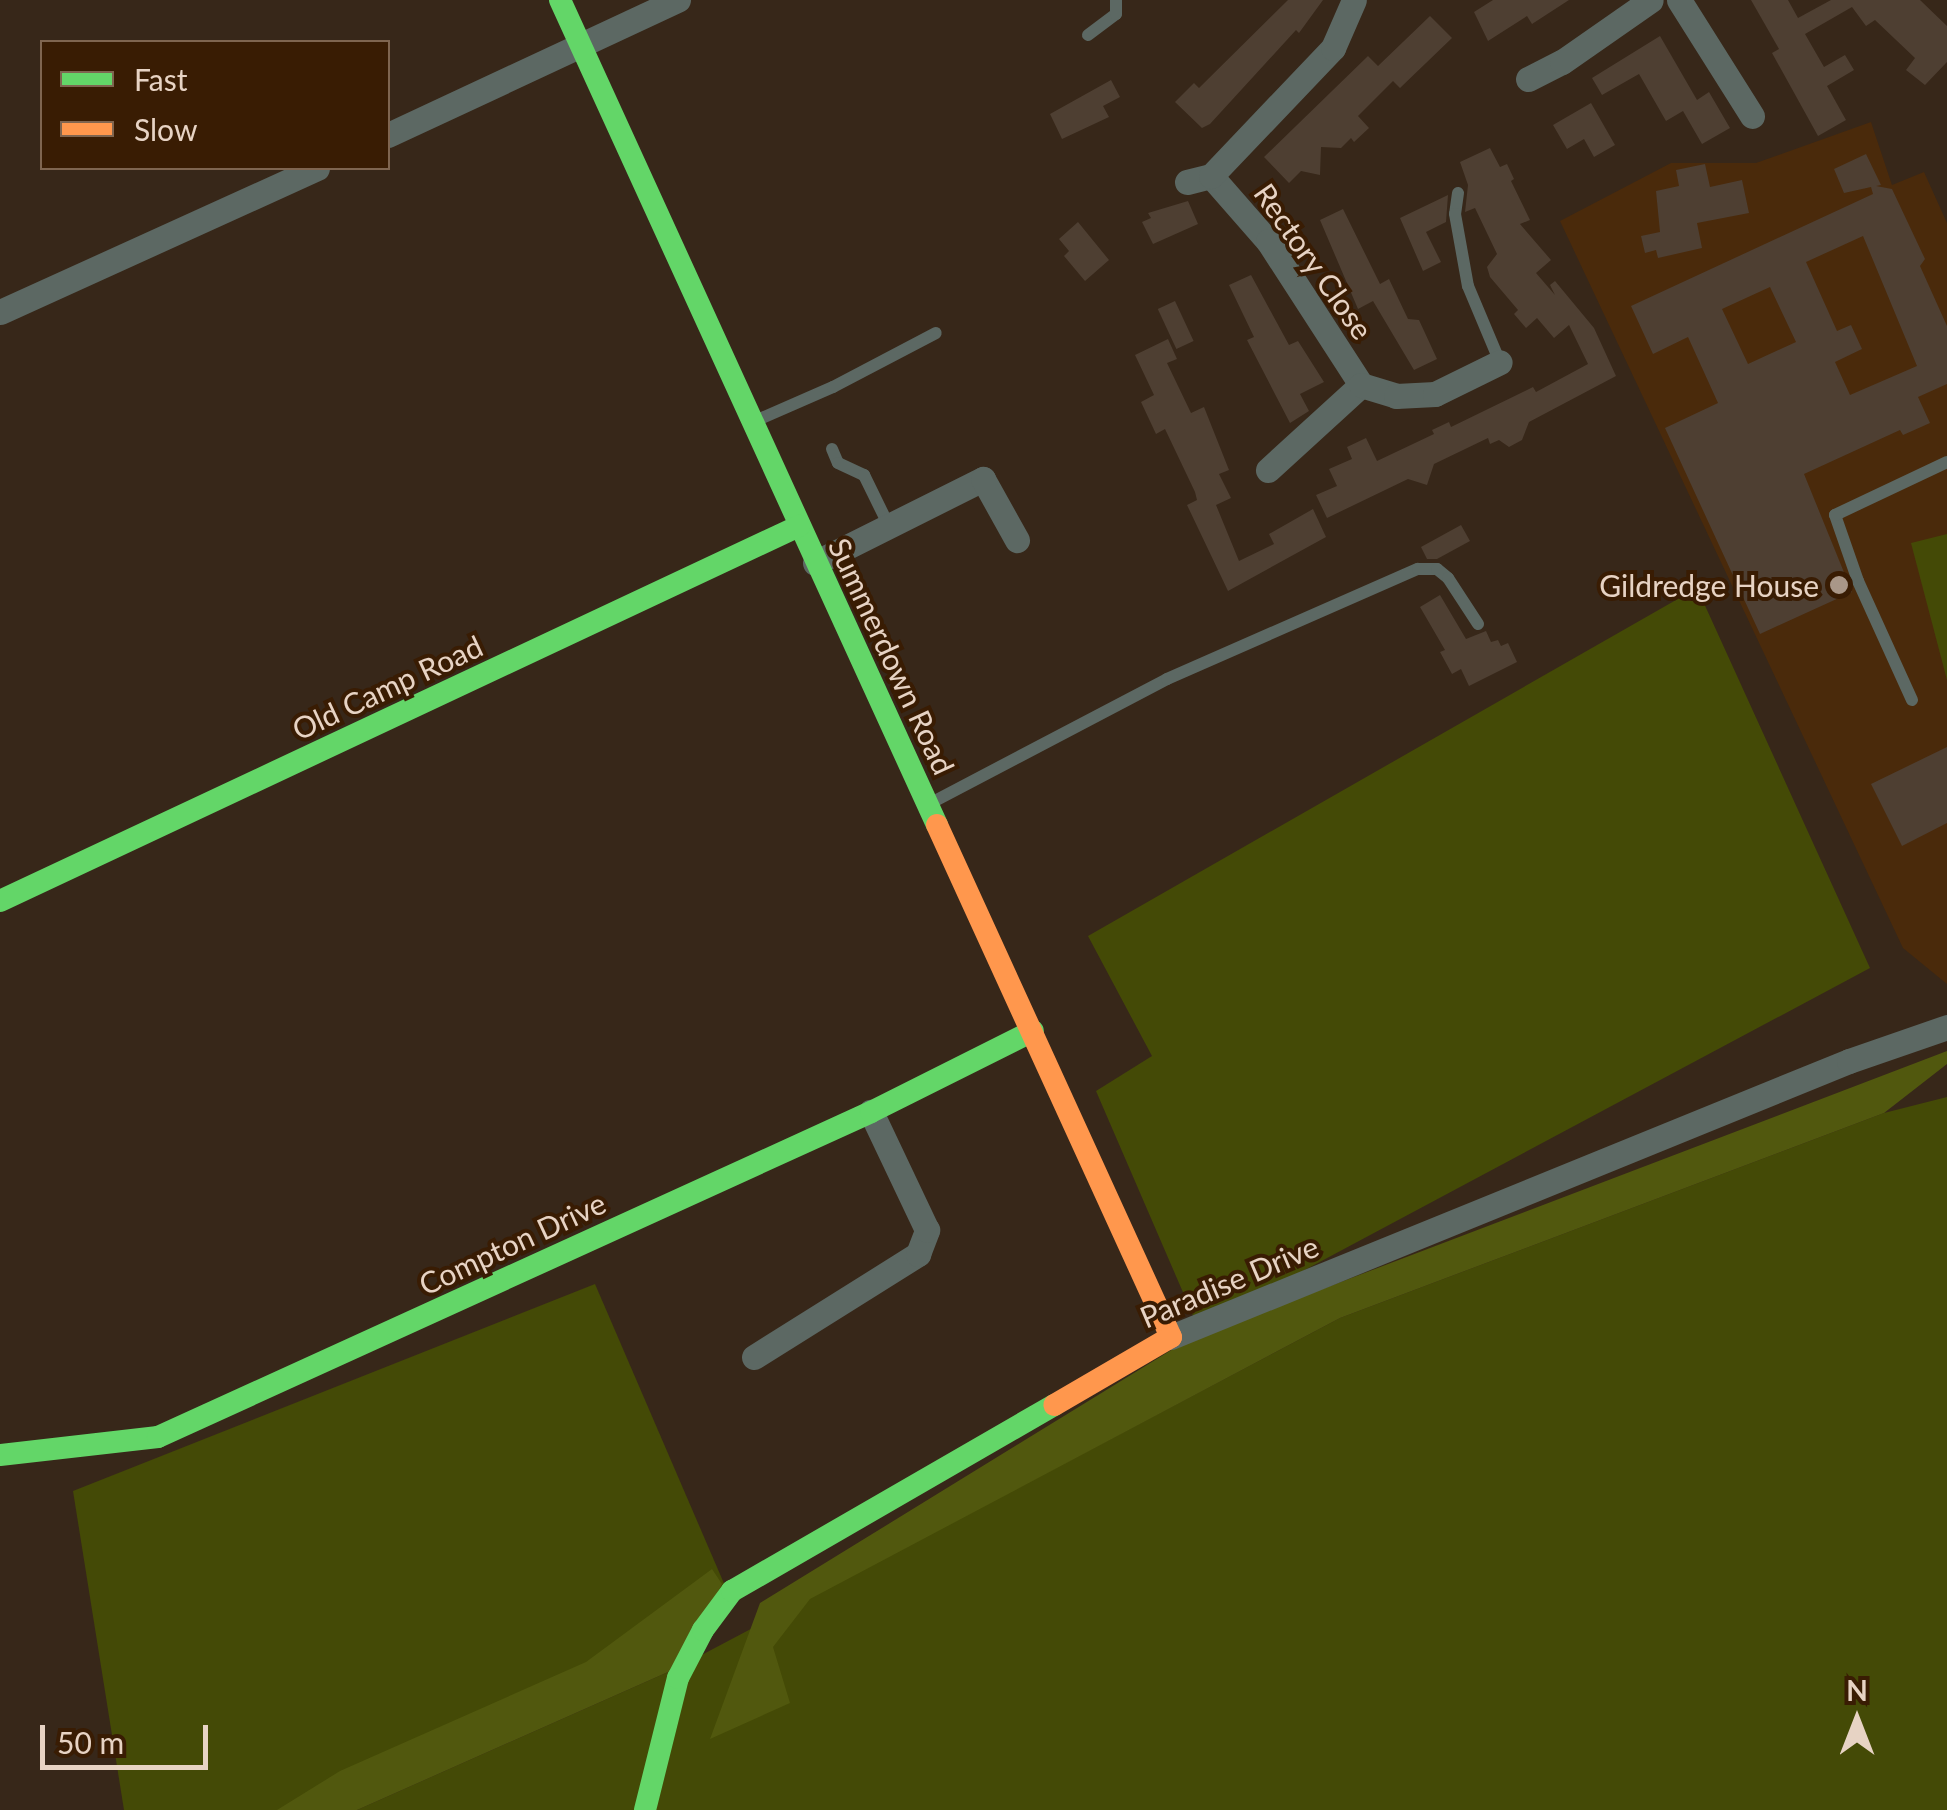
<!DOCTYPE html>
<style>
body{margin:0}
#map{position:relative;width:1947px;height:1810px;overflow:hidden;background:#372719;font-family:Lato,sans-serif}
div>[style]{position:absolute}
.built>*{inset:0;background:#4a2a0b}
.green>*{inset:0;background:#444a06}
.forest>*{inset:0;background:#51580e}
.building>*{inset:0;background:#4e3f32;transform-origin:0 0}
.lane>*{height:12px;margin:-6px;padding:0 6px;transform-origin:6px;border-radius:6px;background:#5c6863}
.street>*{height:25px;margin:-12.5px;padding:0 12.5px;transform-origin:12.5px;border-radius:12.5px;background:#5c6863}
.fast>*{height:22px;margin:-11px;padding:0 11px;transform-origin:11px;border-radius:11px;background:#63d668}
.slow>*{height:22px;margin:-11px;padding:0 11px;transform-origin:11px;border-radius:11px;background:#ff974d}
.dots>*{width:28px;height:28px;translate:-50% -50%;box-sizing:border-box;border:5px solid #391c03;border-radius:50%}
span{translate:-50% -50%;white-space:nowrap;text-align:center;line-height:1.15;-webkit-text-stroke:8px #391c03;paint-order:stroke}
.street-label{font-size:30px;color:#e7d3c4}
.poi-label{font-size:30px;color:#e7d3c4}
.right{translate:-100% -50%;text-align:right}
.legend{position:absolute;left:40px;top:40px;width:350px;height:130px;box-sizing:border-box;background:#391c03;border:2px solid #7f6550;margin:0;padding:12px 18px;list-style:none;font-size:30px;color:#e7d3c4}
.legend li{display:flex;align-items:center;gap:20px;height:50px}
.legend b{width:50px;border:2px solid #7f6550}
.north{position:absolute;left:1807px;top:1670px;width:100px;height:100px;-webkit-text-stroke:8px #391c03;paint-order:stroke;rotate:0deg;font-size:28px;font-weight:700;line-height:40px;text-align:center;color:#e7d3c4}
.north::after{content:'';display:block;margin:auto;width:35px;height:45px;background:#e7d3c4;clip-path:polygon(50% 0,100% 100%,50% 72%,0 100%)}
.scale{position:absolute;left:40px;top:1725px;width:168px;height:45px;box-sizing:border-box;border:5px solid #e7d3c4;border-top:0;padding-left:12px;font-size:30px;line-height:35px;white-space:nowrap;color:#e7d3c4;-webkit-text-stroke:8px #391c03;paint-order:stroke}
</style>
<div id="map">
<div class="built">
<i style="clip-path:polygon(1871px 122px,1892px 185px,1924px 172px,1947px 223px,1947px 984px,1903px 948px,1560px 221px,1671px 163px,1756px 163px)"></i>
</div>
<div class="green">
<i style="clip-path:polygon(1947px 534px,1947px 680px,1911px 543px)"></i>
<i style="clip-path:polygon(1697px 588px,1870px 968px,1198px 1327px,1096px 1091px,1152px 1056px,1088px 936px)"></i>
<i style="clip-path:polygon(1947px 1097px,1947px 1810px,357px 1810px,677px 1668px,1340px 1318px,1884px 1113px)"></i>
<i style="clip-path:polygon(595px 1284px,732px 1602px,289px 1810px,124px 1810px,73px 1491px)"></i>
</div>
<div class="forest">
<i style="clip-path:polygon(1947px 1051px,1947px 1064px,1884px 1113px,1340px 1318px,810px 1599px,773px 1647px,790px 1703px,710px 1739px,760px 1603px,1186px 1341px)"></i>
<i style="clip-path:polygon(712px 1569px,722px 1584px,677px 1668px,357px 1810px,277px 1810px,340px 1771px,586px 1662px)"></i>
</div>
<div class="building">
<i style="clip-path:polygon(1288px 0,1323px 0,1299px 33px,1296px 30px,1210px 124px,1202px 128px,1175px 102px,1194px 83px,1199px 88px)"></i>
<i style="clip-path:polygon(1493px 0,1569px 0,1532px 24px,1527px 16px,1488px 41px,1474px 12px)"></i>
<i style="clip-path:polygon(1751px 0,1788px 0,1798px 18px,1831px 0,1920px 0,1947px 26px,1947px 62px,1925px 85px,1906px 70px,1915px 58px,1875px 20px,1866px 26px,1852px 7px,1805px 34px,1824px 67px,1845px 55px,1854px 70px,1827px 86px,1846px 120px,1818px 136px,1772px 53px,1779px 49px)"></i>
<i style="clip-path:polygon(1430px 16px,1452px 38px,1400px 88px,1393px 81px,1358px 116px,1369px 128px,1354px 142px,1351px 138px,1341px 148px,1321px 147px,1320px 175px,1301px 171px,1289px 183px,1264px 157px,1368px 56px,1378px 66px)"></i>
<i style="clip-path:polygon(1660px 36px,1697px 100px,1709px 92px,1730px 128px,1702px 144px,1683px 111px,1666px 121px,1639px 74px,1602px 95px,1592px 78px)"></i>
<i style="clip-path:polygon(1111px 80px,1120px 97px,1103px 106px,1109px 117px,1062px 139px,1050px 114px)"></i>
<i style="clip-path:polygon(1591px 103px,1615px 145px,1594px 157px,1584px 139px,1567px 149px,1553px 125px)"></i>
<i style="clip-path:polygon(1490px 148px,1500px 167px,1507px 164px,1514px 179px,1511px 181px,1530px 220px,1520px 224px,1551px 260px,1536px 273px,1555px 295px,1550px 285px,1555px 281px,1594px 328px,1616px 376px,1529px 422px,1522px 440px,1509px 447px,1499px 440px,1490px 444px,1488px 438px,1434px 464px,1427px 485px,1408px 479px,1327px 518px,1316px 495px,1337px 486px,1329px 469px,1352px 459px,1347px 447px,1366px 438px,1377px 461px,1434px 434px,1432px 430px,1449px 422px,1451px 427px,1533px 387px,1536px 392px,1588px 364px,1569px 325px,1554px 338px,1537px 318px,1526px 328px,1514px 314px,1518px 310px,1490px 277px,1487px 267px,1497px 254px,1475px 208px,1465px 212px,1468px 185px,1460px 162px)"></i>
<i style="clip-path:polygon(evenodd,1866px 154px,1881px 185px,1876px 186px,1892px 189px,1925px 259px,1920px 266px,1947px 326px,1947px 384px,1918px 397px,1930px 423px,1903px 435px,1900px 430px,1804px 474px,1852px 592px,1760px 634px,1665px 428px,1718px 403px,1688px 337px,1653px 354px,1631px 306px,1873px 194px,1871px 187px,1844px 193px,1834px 169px,1866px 154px,1863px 236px,1917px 366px,1850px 395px,1835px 362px,1862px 349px,1851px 325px,1837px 331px,1806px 262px,1863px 236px,1866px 154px,1770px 287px,1796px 342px,1748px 364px,1722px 309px,1770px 287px)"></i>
<i style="clip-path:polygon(1705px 164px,1710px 187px,1742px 180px,1749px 213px,1697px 223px,1702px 248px,1658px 258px,1656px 250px,1645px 253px,1641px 236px,1660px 232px,1656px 191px,1679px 186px,1676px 170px)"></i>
<i style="clip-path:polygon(1448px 195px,1446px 222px,1426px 232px,1441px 262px,1423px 271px,1400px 218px)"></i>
<i style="clip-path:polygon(1188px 201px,1198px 224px,1153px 244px,1142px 222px,1151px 218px,1148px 213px)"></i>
<i style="clip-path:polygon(1343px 209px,1380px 284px,1389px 279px,1408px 319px,1419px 320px,1437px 359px,1414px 370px,1373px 301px,1358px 309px,1320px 220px)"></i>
<i style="clip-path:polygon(1078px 222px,1109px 260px,1085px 281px,1064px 256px,1069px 251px,1059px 239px)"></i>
<i style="clip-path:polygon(1251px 275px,1289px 345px,1298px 341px,1324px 382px,1300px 394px,1309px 411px,1290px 423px,1247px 340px,1254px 337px,1229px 285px)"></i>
<i style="left:1175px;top:301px;width:44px;height:19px;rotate:65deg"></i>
<i style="clip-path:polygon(1168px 339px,1177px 359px,1167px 363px,1191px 413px,1204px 407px,1229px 470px,1219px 474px,1231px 498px,1216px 505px,1239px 561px,1274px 544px,1269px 534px,1313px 509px,1326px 537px,1228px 591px,1187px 505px,1197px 500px,1195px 492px,1165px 429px,1156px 434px,1141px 402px,1154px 395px,1135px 355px)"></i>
<i style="clip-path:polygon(1461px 525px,1470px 541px,1437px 559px,1427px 559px,1421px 547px)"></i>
<i style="clip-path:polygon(1440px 595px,1466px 639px,1486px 631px,1491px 642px,1498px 640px,1501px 646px,1508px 643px,1517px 662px,1469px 686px,1461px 669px,1452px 674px,1440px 652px,1445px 650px,1420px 607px)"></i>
<i style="clip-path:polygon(1947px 747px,1947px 823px,1902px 846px,1871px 784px)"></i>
</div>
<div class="lane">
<i style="left:1088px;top:35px;width:35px;rotate:-37deg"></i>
<i style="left:1116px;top:14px;width:14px;rotate:-90deg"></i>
<i style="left:1458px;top:193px;width:21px;rotate:98deg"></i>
<i style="left:1455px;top:214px;width:73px;rotate:79.8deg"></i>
<i style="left:1468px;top:286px;width:82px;rotate:67.2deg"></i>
<i style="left:755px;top:421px;width:85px;rotate:-23.6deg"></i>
<i style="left:833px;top:387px;width:116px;rotate:-27.7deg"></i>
<i style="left:832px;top:449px;width:15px;rotate:67deg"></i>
<i style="left:838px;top:463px;width:29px;rotate:25deg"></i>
<i style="left:864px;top:475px;width:57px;rotate:63.9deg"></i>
<i style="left:1912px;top:700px;width:131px;rotate:-114.4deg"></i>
<i style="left:1858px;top:581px;width:70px;rotate:-109.2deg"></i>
<i style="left:1835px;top:515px;width:124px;rotate:-25.3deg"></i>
<i style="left:929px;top:804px;width:269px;rotate:-27.7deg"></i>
<i style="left:1167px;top:679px;width:274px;rotate:-23.7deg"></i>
<i style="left:1418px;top:569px;width:19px"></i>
<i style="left:1437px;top:569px;width:14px;rotate:39deg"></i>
<i style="left:1448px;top:578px;width:55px;rotate:56.9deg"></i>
</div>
<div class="street">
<i style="left:1679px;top:0;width:137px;rotate:57.8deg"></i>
<i style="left:1528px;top:79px;width:38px;rotate:-27deg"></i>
<i style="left:1562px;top:62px;width:108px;rotate:-34.9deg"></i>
<i style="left:388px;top:135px;width:320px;rotate:-25deg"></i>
<i style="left:1211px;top:176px;width:86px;rotate:48.8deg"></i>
<i style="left:1268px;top:241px;width:171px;rotate:57.1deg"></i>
<i style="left:1361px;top:385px;width:126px;rotate:137.6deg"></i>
<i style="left:1187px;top:182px;width:25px;rotate:-14deg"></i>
<i style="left:1211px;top:176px;width:177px;rotate:-46.4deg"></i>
<i style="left:1333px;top:48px;width:52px;rotate:-66.4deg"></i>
<i style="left:0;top:312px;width:348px;rotate:-24.4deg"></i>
<i style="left:1361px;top:385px;width:37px;rotate:17deg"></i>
<i style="left:1396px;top:396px;width:39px;rotate:-3deg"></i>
<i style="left:1435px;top:394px;width:72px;rotate:-26.2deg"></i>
<i style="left:815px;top:563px;width:188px;rotate:-26.6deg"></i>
<i style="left:983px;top:479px;width:70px;rotate:60.9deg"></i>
<i style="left:1171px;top:1337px;width:732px;rotate:-22.15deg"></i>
<i style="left:1849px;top:1061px;width:104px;rotate:-19.1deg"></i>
<i style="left:754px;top:1357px;width:194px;rotate:-32.1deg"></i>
<i style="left:918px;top:1254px;width:26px;rotate:-69deg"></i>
<i style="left:927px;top:1230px;width:131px;rotate:-115.4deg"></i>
</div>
<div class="fast">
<i style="left:560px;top:0;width:907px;rotate:65.44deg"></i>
<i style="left:0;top:901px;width:883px;rotate:-25.14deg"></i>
<i style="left:0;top:1455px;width:159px;rotate:-6.5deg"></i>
<i style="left:158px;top:1437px;width:784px;rotate:-24.5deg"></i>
<i style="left:871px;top:1112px;width:181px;rotate:-26.6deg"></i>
<i style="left:645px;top:1810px;width:136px;rotate:-76deg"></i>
<i style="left:678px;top:1678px;width:54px;rotate:-62.5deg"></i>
<i style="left:703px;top:1630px;width:49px;rotate:-53.4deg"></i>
<i style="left:732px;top:1591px;width:372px;rotate:-30deg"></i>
</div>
<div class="slow">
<i style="left:937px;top:825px;width:563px;rotate:65.44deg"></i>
<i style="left:1171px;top:1337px;width:135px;rotate:149.8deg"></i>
</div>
<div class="dots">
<i style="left:1839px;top:585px;background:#a99788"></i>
</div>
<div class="street-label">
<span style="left:1314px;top:261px;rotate:55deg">Rectory Close</span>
<span style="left:892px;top:656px;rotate:65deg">Summerdown Road</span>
<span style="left:387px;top:687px;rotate:-25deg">Old Camp Road</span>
<span style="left:512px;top:1243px;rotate:-25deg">Compton Drive</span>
<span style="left:1229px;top:1281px;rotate:-23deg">Paradise Drive</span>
</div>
<div class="poi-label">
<span class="right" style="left:1819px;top:585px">Gildredge House</span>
</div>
<ul class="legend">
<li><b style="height:12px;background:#63d668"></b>Fast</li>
<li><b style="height:12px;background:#ff974d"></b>Slow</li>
</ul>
<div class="north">N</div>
<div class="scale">50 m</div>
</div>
